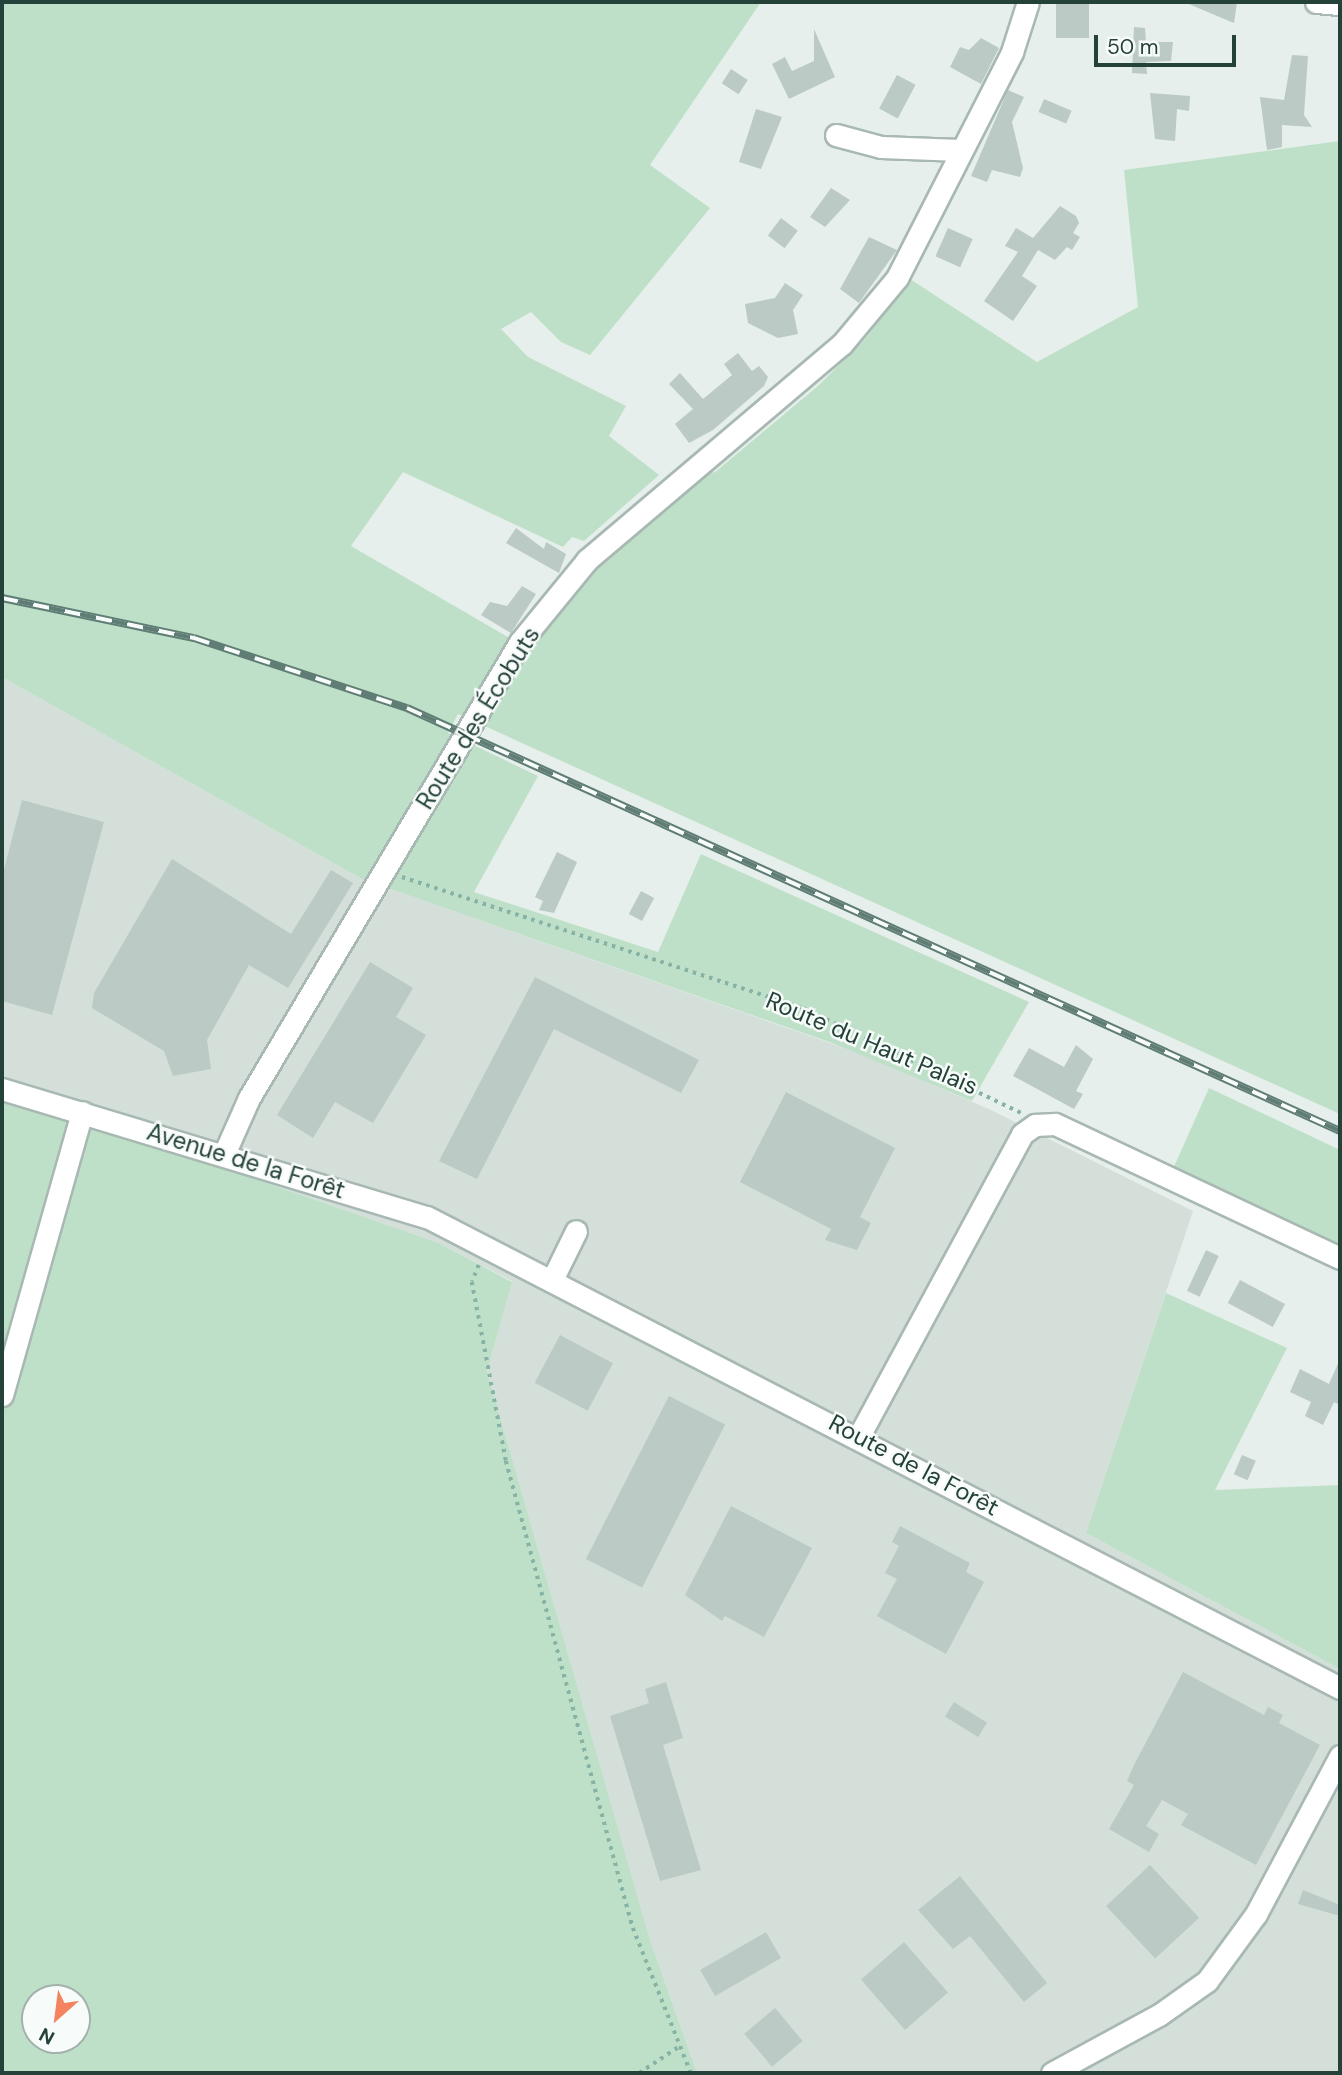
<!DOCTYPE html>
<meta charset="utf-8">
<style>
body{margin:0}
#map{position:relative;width:1342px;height:2075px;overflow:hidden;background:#e6efeb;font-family:"DM Sans",sans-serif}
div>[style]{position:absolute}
.built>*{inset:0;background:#d4dfda}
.green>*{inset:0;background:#bfe0c8}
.building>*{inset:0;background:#bbcac4;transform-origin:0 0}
.path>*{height:3.5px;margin-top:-1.75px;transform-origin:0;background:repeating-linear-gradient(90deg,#86b3a5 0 3.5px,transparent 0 8.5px)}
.roads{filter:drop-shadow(2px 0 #a8b8b2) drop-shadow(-2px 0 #a8b8b2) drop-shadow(0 2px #a8b8b2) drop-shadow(0 -2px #a8b8b2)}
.minor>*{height:21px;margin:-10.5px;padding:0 10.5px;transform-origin:10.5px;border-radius:10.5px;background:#fff}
.rail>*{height:8px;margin-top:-4px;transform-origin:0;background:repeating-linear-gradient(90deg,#f7fbf9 0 16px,#5f7d75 0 32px);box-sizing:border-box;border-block:2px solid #5f7d75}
span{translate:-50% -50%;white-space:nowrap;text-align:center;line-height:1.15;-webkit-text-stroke:5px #f7fbf9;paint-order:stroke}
.street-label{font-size:24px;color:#24423a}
.frame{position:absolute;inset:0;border:4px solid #24423a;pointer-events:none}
.north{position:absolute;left:21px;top:1984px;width:70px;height:70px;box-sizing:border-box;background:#f7fbf9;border:2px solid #a3b1ad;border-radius:50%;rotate:208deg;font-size:19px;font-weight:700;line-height:28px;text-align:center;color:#24423a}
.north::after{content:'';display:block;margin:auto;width:24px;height:32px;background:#f4845f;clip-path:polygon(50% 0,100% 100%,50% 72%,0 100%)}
.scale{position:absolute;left:1094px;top:35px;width:142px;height:32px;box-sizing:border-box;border:4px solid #24423a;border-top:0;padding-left:9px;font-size:21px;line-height:24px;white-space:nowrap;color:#24423a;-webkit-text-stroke:5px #f7fbf9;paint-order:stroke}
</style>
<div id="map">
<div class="built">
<i style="clip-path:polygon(2px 677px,362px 879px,870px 1057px,991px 1110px,1193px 1211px,1086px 1533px,1340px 1669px,1340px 2073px,697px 2073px,650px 1940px,487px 1371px,512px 1281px,439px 1243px,235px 1172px,2px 1102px)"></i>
</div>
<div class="green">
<i style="clip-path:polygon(2px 2px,761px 2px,650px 165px,710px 208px,590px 355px,561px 342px,531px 312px,501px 329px,528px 357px,626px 406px,609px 436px,659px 475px,584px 541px,572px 537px,563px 547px,403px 472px,351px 546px,527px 648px,569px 592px,625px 536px,711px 469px,714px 473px,819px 385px,866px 338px,910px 279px,1037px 362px,1138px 307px,1124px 170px,1340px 141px,1340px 1114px,458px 714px,448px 733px,538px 776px,474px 892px,658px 952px,701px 854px,1029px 1002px,972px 1101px,832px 1043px,362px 879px,2px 677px)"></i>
<i style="clip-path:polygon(1209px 1088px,1340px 1150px,1340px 1247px,1173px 1169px)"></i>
<i style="clip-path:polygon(evenodd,2px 1102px,235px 1172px,439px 1243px,512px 1282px,487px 1371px,650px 1940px,697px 2073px,2px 2073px,2px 1102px,35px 1998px,77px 1998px,77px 2040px,35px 2040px,35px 1998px)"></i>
<i style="clip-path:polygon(1166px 1293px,1287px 1348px,1215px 1490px,1340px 1485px,1340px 1669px,1086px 1533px)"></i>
</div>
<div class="building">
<i style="left:1056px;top:2px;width:33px;height:36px"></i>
<i style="clip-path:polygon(1184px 2px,1237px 2px,1234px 23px,1222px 18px)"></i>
<i style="clip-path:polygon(1134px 27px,1145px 28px,1146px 42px,1173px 42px,1171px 61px,1146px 62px,1147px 74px,1132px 73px)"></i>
<i style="clip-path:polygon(814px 29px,835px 77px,789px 99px,772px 64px,785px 57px,792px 71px,814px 61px)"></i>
<i style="clip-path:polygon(981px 38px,999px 48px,981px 84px,950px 67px,960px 47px,969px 50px)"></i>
<i style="clip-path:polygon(1292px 55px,1308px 56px,1304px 115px,1312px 127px,1282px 125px,1282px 147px,1267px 150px,1260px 97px,1284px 100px)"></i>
<i style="left:731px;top:69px;width:20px;height:17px;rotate:33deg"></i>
<i style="left:897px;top:75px;width:21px;height:38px;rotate:28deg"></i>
<i style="clip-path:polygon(1008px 90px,1024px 97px,1012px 122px,1023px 168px,1020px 177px,992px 170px,987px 182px,971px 176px)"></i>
<i style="clip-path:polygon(1150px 93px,1190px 96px,1189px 111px,1177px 109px,1175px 141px,1155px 139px)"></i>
<i style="left:1044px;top:99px;width:30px;height:14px;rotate:23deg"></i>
<i style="clip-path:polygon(756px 109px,782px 117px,761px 169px,739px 162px)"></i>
<i style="clip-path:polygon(831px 188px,850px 200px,825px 227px,810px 217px)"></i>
<i style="clip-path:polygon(1060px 206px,1076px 216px,1079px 223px,1073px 233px,1080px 237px,1072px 250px,1067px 247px,1055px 260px,1038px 250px,1022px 276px,1037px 286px,1013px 321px,984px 301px,1018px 252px,1005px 246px,1016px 228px,1033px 238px)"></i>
<i style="left:781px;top:218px;width:21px;height:22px;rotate:37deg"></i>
<i style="left:948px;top:228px;width:27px;height:31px;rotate:24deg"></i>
<i style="clip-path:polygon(869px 237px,897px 250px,859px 303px,840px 289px)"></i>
<i style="clip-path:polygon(785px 283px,803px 295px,793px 310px,798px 334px,778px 338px,748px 323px,745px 304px,775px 298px)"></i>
<i style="clip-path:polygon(738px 353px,752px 371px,759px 366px,768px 377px,764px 386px,713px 430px,689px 443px,675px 424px,693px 409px,669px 384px,680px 373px,703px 399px,732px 375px,724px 364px)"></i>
<i style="clip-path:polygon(516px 528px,544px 549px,546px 542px,566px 554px,559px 573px,506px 543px)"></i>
<i style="clip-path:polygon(522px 586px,536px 594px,511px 633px,481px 615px,490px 602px,507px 606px)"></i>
<i style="clip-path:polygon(22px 800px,104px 822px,52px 1015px,2px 1001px,2px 877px)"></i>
<i style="clip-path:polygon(557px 852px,577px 862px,554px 913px,539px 910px,543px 901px,535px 897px)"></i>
<i style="clip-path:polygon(172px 859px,291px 934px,331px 870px,353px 883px,288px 988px,249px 965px,207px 1040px,211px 1069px,173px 1076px,164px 1051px,92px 1008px,94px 993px)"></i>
<i style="left:641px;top:891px;width:15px;height:26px;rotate:28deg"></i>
<i style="clip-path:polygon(370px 962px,413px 988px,396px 1017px,426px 1035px,373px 1123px,335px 1102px,313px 1138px,277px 1115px)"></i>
<i style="clip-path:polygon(535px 977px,699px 1060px,681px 1093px,554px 1029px,477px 1179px,439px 1161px)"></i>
<i style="clip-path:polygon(1076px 1045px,1093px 1059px,1076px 1091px,1083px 1094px,1074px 1109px,1013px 1076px,1029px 1048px,1064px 1067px)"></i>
<i style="clip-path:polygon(786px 1092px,895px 1148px,860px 1217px,871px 1223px,857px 1250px,825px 1240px,831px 1229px,740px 1182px)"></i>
<i style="left:1206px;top:1250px;width:14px;height:45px;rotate:25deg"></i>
<i style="left:1240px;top:1280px;width:51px;height:26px;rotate:28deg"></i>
<i style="left:560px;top:1335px;width:60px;height:54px;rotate:28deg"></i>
<i style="clip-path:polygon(1340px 1359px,1340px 1405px,1334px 1402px,1323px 1425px,1305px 1416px,1311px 1402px,1290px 1392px,1300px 1369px,1329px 1384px)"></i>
<i style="left:669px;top:1396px;width:63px;height:183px;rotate:27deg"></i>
<i style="left:1242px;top:1455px;width:15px;height:21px;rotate:23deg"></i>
<i style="clip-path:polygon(731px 1506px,812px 1548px,764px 1637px,725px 1616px,722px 1621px,685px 1595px)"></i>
<i style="clip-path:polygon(900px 1526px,970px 1563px,966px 1572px,984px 1582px,946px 1654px,877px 1616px,897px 1579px,885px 1573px,899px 1546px,892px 1542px)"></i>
<i style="clip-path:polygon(1183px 1672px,1264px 1715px,1268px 1707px,1283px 1715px,1279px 1723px,1320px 1745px,1256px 1865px,1181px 1825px,1188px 1814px,1162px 1800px,1146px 1826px,1159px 1834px,1149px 1852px,1109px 1829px,1134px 1785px,1127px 1781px,1134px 1765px)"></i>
<i style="clip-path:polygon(666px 1682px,683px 1738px,663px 1745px,701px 1870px,660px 1881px,610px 1716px,649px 1703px,645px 1689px)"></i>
<i style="left:954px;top:1702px;width:39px;height:17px;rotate:32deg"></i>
<i style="left:1150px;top:1865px;width:72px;height:60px;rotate:47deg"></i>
<i style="clip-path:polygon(960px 1876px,1047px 1983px,1024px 2002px,970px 1936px,953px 1949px,918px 1910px)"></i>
<i style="clip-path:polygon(1303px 1890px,1340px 1905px,1340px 1916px,1298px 1904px)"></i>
<i style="left:766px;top:1932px;width:30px;height:76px;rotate:60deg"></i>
<i style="left:904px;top:1942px;width:67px;height:57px;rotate:49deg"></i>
<i style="left:775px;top:2008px;width:43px;height:40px;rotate:50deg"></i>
</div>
<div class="path">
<i style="left:402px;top:877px;width:422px;rotate:18.1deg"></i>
<i style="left:803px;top:1008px;width:242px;rotate:25.7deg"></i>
<i style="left:479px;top:1265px;width:18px;rotate:112deg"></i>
<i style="left:472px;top:1282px;width:182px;rotate:79.2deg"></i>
<i style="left:506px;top:1461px;width:484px;rotate:74.8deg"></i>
<i style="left:633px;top:1928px;width:156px;rotate:68.2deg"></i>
<i style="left:639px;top:2073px;width:49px;rotate:-33.4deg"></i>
</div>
<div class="roads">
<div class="minor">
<i style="left:1316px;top:2px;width:24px;rotate:5deg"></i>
<i style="left:836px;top:135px;width:47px;rotate:14.9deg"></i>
<i style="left:881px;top:147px;width:79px;rotate:2.2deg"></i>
<i style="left:2px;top:1089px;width:444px;rotate:16.8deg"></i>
<i style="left:427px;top:1217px;width:1027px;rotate:27.29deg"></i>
<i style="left:225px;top:1152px;width:59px;rotate:-66deg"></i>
<i style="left:249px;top:1098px;width:530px;rotate:-59.28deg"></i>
<i style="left:520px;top:642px;width:106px;rotate:-50.7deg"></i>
<i style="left:587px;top:560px;width:334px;rotate:-40.3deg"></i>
<i style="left:842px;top:344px;width:86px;rotate:-50.2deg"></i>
<i style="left:897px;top:278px;width:254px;rotate:-63deg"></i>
<i style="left:1012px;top:52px;width:52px;rotate:-72.3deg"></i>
<i style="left:553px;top:1278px;width:52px;rotate:-63.9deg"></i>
<i style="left:2px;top:1395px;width:294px;rotate:-74.2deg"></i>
<i style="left:859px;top:1436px;width:343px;rotate:-61.6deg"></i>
<i style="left:1022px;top:1134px;width:16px;rotate:-35deg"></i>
<i style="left:1035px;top:1125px;width:20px;rotate:-3deg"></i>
<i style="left:1055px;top:1124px;width:315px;rotate:25.2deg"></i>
<i style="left:1052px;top:2073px;width:122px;rotate:-28.5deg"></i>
<i style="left:1159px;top:2015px;width:59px;rotate:-35.3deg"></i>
<i style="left:1207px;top:1981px;width:83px;rotate:-53.8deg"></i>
<i style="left:1256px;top:1914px;width:179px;rotate:-62deg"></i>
</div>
</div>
<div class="rail">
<i style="left:2px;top:598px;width:196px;rotate:11.8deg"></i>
<i style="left:194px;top:638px;width:224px;rotate:18.2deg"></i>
<i style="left:407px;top:708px;width:1024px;rotate:24.39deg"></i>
</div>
<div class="street-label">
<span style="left:478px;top:718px;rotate:-58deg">Route des Écobuts</span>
<span style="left:872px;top:1043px;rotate:23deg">Route du Haut Palais</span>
<span style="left:246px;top:1161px;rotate:17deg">Avenue de la Forêt</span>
<span style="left:914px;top:1465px;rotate:28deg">Route de la Forêt</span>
</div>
<div class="frame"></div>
<div class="north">N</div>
<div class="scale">50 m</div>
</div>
